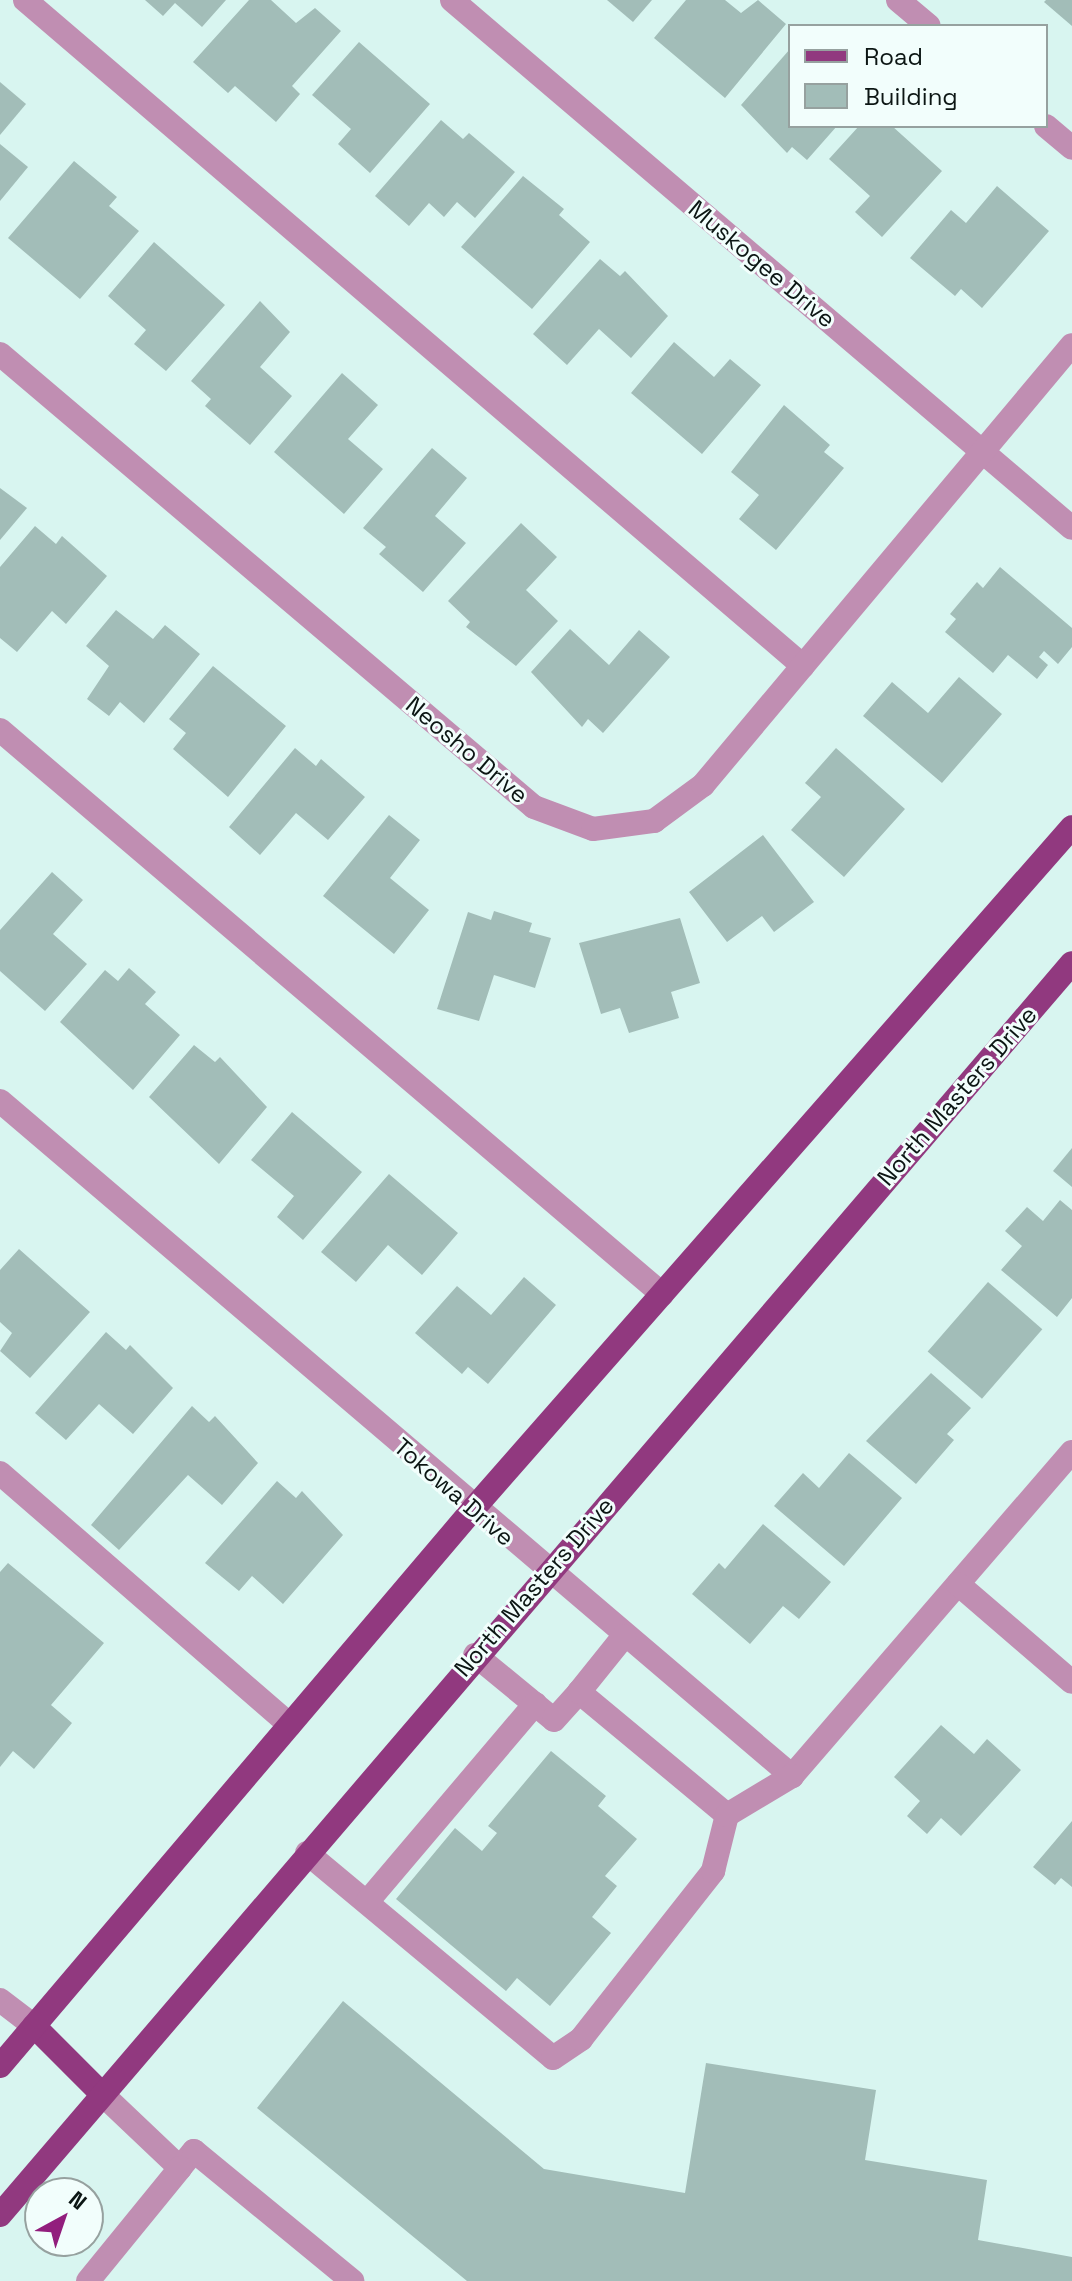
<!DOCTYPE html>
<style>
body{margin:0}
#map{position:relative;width:1072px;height:2281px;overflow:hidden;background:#d8f5f0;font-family:"Space Grotesk",sans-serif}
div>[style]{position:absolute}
.building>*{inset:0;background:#a2bdb8;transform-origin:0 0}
.minor>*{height:24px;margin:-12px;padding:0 12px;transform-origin:12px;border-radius:12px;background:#c08eb2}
.major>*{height:24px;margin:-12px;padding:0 12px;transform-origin:12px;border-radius:12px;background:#91397f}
span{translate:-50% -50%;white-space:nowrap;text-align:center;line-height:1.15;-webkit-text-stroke:6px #f2fefc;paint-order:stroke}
.street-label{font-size:24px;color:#0c1614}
.legend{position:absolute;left:788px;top:24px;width:260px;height:104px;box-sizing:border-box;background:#f2fefc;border:2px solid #96a19f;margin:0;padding:10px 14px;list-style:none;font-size:24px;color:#0c1614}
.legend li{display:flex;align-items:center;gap:16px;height:40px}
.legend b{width:40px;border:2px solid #96a19f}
.north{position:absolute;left:24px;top:2177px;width:80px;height:80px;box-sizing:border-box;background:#f2fefc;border:2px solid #96a19f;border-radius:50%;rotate:40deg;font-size:22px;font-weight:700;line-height:32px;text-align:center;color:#0c1614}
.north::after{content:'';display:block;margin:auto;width:28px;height:36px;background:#921e7d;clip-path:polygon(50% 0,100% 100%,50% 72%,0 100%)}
</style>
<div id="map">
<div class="building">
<i style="clip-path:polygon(145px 0,226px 0,202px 27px,175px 3px,163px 16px)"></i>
<i style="clip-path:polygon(249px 0,271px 0,296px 23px,315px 8px,341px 31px,292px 86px,300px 94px,276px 122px,235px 86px,228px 93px,193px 62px)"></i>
<i style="clip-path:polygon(607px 0,652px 0,633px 22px)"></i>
<i style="clip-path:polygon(686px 0,725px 0,741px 13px,758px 0,786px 24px,725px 98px,654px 38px)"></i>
<i style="clip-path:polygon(1046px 0,1072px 0,1072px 26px,1044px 2px)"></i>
<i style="clip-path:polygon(359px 42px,430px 104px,370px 173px,338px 144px,351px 129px,312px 95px)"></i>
<i style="clip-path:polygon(790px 49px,790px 126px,837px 126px,807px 160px,792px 147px,787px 153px,741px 105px)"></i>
<i style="clip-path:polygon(0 82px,26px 104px,0 135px)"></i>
<i style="clip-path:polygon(441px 120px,463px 139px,469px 133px,515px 172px,475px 218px,457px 202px,444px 217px,429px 203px,409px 226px,375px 196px)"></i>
<i style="clip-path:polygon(859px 126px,892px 126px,942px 171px,882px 237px,855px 212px,870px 196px,829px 159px)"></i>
<i style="clip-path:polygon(0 144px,28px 167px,0 201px)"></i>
<i style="clip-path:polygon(74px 161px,117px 197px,109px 206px,139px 231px,80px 299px,8px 238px)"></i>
<i style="clip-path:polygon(523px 176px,564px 209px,559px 215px,590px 242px,532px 309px,461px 247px)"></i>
<i style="clip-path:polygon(997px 186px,1049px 231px,982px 308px,961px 289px,955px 296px,910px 258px,951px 210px,966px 223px)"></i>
<i style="clip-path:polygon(154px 242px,225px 305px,166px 371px,134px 344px,146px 330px,108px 296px)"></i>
<i style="clip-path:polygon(600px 259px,620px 276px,625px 271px,668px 316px,631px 358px,599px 329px,567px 365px,533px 334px)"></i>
<i style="clip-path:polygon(260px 301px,290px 332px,260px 367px,292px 396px,250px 445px,205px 406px,211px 399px,191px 381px)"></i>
<i style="clip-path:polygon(674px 342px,714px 377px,730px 359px,761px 385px,702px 454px,631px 393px)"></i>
<i style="clip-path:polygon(342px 373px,378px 405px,348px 439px,383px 469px,344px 514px,274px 452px)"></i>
<i style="clip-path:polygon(784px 405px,830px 445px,824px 452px,844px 468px,776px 550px,739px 519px,759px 495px,731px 472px)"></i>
<i style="clip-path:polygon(432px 448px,467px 478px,435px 516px,466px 543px,423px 592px,379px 554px,386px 547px,363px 528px)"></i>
<i style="clip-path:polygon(0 488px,27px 508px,0 540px)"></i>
<i style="clip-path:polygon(521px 523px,557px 557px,526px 590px,558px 621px,516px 666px,466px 627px,470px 622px,448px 601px)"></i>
<i style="clip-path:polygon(35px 526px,56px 544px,62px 536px,107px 576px,66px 624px,52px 611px,17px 652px,0 638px,0 567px)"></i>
<i style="clip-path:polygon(1000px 567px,1072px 628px,1072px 647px,1058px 664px,1044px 651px,1039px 657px,1048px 665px,1037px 679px,1008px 655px,993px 673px,945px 632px,956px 619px,950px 614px,977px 582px,983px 588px)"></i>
<i style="clip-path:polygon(116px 610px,153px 639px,165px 625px,200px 654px,144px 723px,120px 702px,109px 716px,87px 699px,109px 666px,86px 646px)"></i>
<i style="clip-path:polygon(570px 629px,609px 665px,639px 630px,670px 657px,603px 733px,588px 719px,582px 727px,531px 672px)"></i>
<i style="clip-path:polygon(213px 666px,286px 726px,228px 797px,173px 749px,186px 733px,169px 719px)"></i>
<i style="clip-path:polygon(959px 677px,1002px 714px,942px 783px,863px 716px,892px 682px,928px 713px)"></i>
<i style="clip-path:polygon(295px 748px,316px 766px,321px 759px,365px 797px,328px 840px,296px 813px,260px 855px,229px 827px)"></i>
<i style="clip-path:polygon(836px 748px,905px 809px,844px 877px,791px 830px,821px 797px,805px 783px)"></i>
<i style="clip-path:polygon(389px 815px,420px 840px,390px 878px,429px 910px,394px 954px,323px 896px)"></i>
<i style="clip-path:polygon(763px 835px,814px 902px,774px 932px,762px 916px,727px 942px,689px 892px)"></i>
<i style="clip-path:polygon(52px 872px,83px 900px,53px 934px,87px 964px,45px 1011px,0 971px,0 930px)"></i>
<i style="clip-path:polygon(494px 911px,532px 923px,529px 932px,551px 938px,535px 988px,494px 975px,479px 1021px,437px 1009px,468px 912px,491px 920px)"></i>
<i style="clip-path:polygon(680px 918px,700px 983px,671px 992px,679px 1018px,629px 1033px,620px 1008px,601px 1014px,579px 943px)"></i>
<i style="clip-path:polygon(129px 968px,156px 992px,145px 1004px,180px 1035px,133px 1090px,60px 1022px,105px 970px,118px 981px)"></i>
<i style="clip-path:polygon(194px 1045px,215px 1062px,220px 1057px,267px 1107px,219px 1164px,149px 1097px)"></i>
<i style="clip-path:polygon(292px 1112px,362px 1172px,303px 1240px,277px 1217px,294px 1196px,251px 1160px)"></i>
<i style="clip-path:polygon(1072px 1148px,1072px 1187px,1053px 1171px)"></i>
<i style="clip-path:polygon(389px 1174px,458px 1233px,422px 1275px,388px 1245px,356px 1282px,321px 1252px)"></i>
<i style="clip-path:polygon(1060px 1200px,1072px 1210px,1072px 1298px,1057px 1317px,1001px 1270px,1022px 1246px,1005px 1231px,1027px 1207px,1043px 1221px)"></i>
<i style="clip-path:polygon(19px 1249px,90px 1312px,30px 1378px,0 1351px,12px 1333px,0 1322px,0 1270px)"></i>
<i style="clip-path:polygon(524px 1277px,556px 1305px,488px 1384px,468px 1367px,462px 1374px,415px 1333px,457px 1286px,491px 1315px)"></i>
<i style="left:988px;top:1282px;width:72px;height:92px;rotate:41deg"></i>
<i style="clip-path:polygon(106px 1332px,126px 1350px,130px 1345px,173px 1388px,133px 1434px,99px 1404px,66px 1440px,35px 1413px)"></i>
<i style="clip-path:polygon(931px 1373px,971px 1408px,947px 1434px,954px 1440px,916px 1484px,866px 1441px)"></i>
<i style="clip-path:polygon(192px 1406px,209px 1422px,215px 1416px,258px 1463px,222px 1505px,188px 1475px,119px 1550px,91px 1525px)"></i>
<i style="clip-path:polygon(849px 1453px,902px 1498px,844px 1566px,774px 1506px,803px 1473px,819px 1488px)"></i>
<i style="clip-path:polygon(277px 1481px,296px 1498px,302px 1491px,343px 1535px,283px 1604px,252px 1576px,239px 1591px,205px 1563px)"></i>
<i style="clip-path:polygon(763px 1524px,831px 1582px,799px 1619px,783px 1606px,750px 1644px,692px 1594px,719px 1563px,725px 1569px)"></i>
<i style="clip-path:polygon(8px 1563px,104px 1643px,51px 1705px,72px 1723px,34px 1769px,13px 1751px,0 1767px,0 1572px)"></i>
<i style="clip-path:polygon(941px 1725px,974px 1754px,987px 1739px,1021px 1770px,961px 1836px,941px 1818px,927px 1834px,907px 1816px,920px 1801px,894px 1777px)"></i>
<i style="clip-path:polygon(551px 1751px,606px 1796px,598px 1806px,637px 1839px,605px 1876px,617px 1886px,592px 1917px,611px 1933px,550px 2006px,517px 1978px,506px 1991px,396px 1899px,455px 1828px,482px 1851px,497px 1833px,488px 1826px)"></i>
<i style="clip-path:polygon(1072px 1821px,1072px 1887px,1061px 1878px,1055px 1885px,1033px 1867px)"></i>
<i style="clip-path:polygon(343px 2001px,544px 2169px,685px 2193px,706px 2063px,876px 2090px,865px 2160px,987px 2180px,978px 2240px,1072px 2257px,1072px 2281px,467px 2281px,257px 2108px)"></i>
</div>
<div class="minor">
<i style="left:25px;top:0;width:1024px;rotate:40.56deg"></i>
<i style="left:452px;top:0;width:814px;rotate:40.42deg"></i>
<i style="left:898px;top:0;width:40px;rotate:40deg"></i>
<i style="left:1046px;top:126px;width:34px;rotate:40deg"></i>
<i style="left:0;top:354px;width:700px;rotate:40.31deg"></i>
<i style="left:534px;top:807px;width:63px;rotate:20.4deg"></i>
<i style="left:593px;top:829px;width:62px;rotate:-7.5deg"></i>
<i style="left:654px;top:821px;width:61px;rotate:-36.3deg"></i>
<i style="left:703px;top:785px;width:574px;rotate:-50.02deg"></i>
<i style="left:0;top:730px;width:870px;rotate:40.43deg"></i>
<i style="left:0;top:1101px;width:1041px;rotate:40.44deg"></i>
<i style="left:792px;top:1776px;width:428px;rotate:-49.2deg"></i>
<i style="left:0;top:1473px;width:384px;rotate:41deg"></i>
<i style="left:958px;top:1584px;width:150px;rotate:40.7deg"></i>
<i style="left:475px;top:1655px;width:102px;rotate:39.4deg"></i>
<i style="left:554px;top:1720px;width:38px;rotate:-48deg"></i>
<i style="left:579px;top:1692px;width:192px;rotate:39.7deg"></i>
<i style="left:579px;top:1692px;width:72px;rotate:-51.2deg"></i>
<i style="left:307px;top:1853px;width:320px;rotate:39.8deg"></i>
<i style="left:553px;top:2058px;width:34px;rotate:-34deg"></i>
<i style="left:581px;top:2039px;width:214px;rotate:-51.8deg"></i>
<i style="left:713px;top:1871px;width:58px;rotate:-76deg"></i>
<i style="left:727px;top:1815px;width:76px;rotate:-31deg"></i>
<i style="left:367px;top:1902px;width:260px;rotate:-49.7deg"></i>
<i style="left:0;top:2000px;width:43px;rotate:37.4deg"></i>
<i style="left:101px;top:2093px;width:109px;rotate:43.5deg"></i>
<i style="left:180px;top:2168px;width:22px;rotate:-51deg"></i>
<i style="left:194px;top:2151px;width:205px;rotate:39.4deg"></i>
<i style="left:88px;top:2281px;width:146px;rotate:-50.8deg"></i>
</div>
<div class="major">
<i style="left:34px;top:2026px;width:95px;rotate:45deg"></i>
<i style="left:0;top:2066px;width:732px;rotate:-49.65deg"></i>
<i style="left:474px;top:1508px;width:906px;rotate:-48.71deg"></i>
<i style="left:0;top:2215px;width:1648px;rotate:-49.43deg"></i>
</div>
<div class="street-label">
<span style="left:762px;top:264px;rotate:40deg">Muskogee Drive</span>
<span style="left:467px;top:750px;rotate:40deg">Neosho Drive</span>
<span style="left:957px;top:1096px;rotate:-49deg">North Masters Drive</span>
<span style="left:454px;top:1492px;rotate:41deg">Tokowa Drive</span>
<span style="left:534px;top:1587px;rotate:-49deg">North Masters Drive</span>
</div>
<ul class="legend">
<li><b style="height:10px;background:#91397f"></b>Road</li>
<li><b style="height:22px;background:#a2bdb8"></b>Building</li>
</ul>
<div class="north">N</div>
</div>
